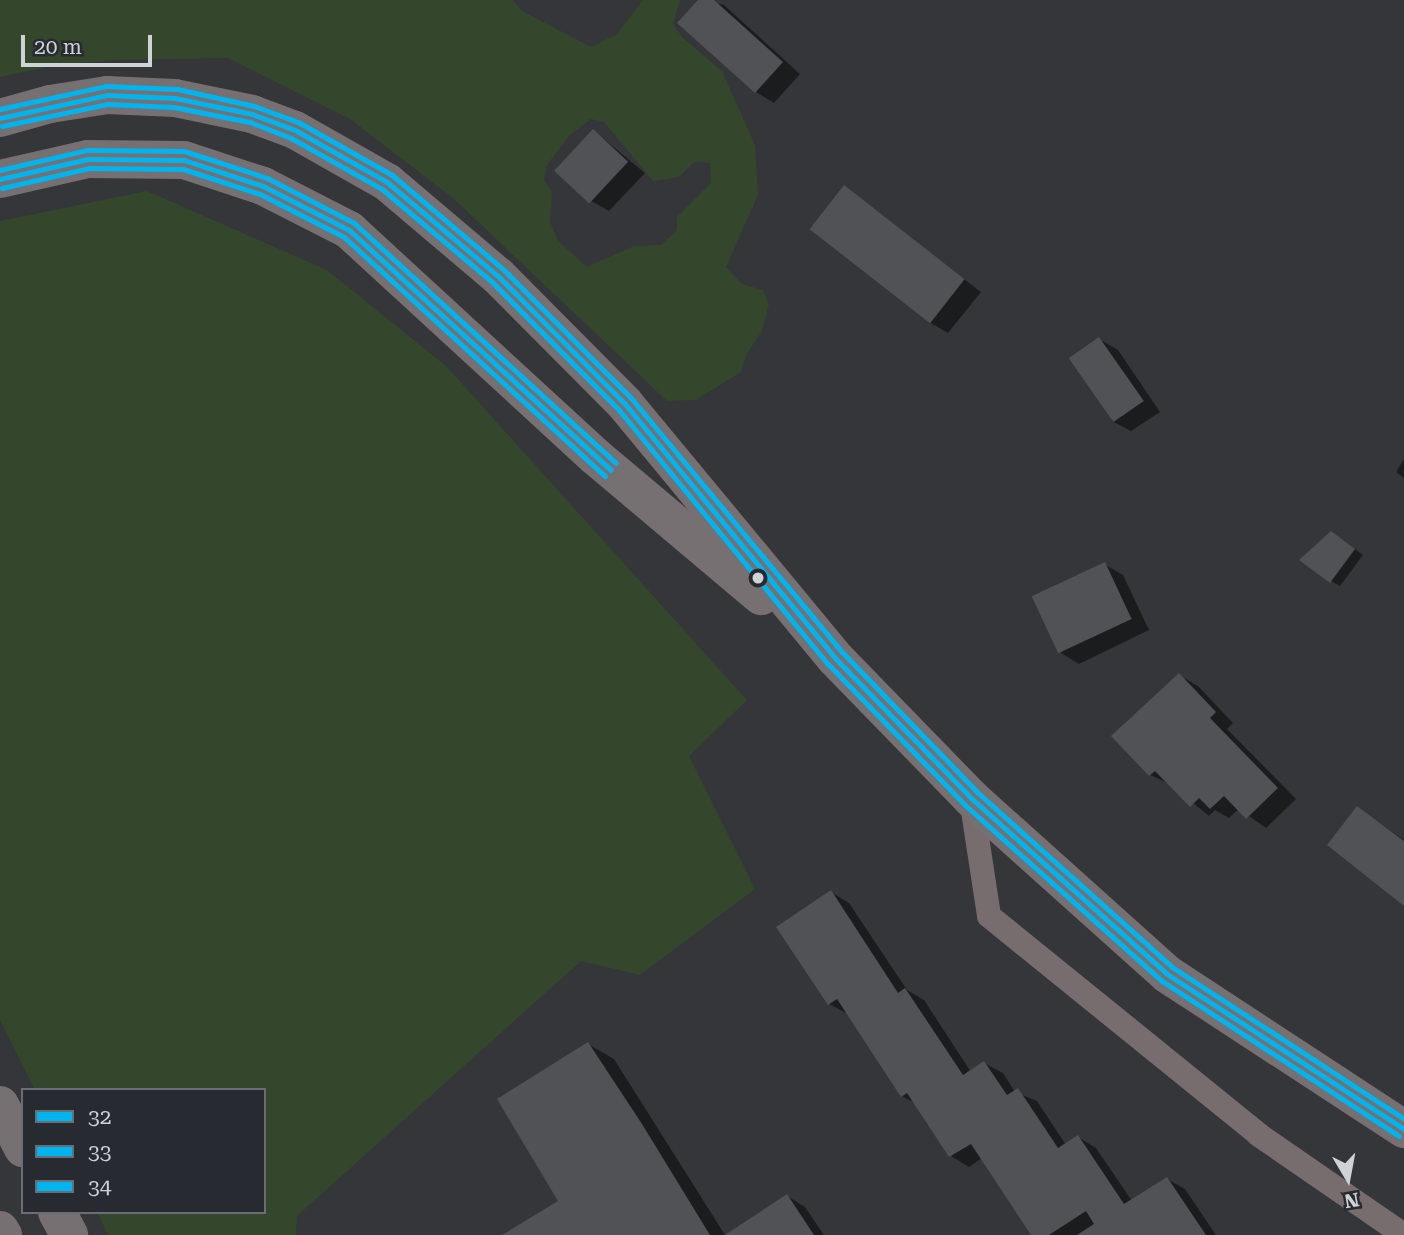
<!DOCTYPE html>
<style>
body{margin:0}
#map{position:relative;width:1404px;height:1235px;overflow:hidden;background:#343639;font-family:"Roboto Serif",serif}
div>[style]{position:absolute}
.green>*{inset:0;background:#34462c}
.shadow>*{inset:0;background:#0007}
.building>*{inset:0;background:#505255;transform-origin:0 0}
.service>*{height:24px;margin:-12px;padding:0 12px;transform-origin:12px;border-radius:12px;background:#776c6e}
.trunk>*{height:38px;margin:-19px;padding:0 19px;transform-origin:19px;border-radius:19px;background:#777072}
.bus-1>*{height:5px;margin:-2.5px;padding:0 2.5px;transform-origin:2.5px;border-radius:2.5px;background:#00b5ef}
.bus-2>*{height:5px;margin:-2.5px;padding:0 2.5px;transform-origin:2.5px;border-radius:2.5px;background:#00b5ef}
.bus-3>*{height:5px;margin:-2.5px;padding:0 2.5px;transform-origin:2.5px;border-radius:2.5px;background:#00b5ef}
.dots>*{width:19px;height:19px;translate:-50% -50%;box-sizing:border-box;border:4px solid #272a31;border-radius:50%}
span{translate:-50% -50%;white-space:nowrap;text-align:center;line-height:1.15;-webkit-text-stroke:5px #272a31;paint-order:stroke}
.legend{position:absolute;left:21px;top:1088px;width:245px;height:126px;box-sizing:border-box;background:#272a31;border:2px solid #6a6d73;margin:0;padding:9px 12px;list-style:none;font-size:21px;color:#cfd2d6}
.legend li{display:flex;align-items:center;gap:14px;height:35px}
.legend b{width:35px;border:2px solid #6a6d73}
.north{position:absolute;left:1313px;top:1144px;width:70px;height:70px;-webkit-text-stroke:5px #272a31;paint-order:stroke;rotate:170deg;font-size:19px;font-weight:700;line-height:28px;text-align:center;color:#cfd2d6}
.north::after{content:'';display:block;margin:auto;width:24px;height:32px;background:#cfd2d6;clip-path:polygon(50% 0,100% 100%,50% 72%,0 100%)}
.scale{position:absolute;left:21px;top:35px;width:131px;height:32px;box-sizing:border-box;border:4px solid #cfd2d6;border-top:0;padding-left:9px;font-size:21px;line-height:24px;white-space:nowrap;color:#cfd2d6;-webkit-text-stroke:5px #272a31;paint-order:stroke}
</style>
<div id="map">
<div class="green">
<i style="clip-path:polygon(evenodd,0 0,513px 0,522px 11px,591px 47px,617px 34px,643px 0,680px 0,673px 24px,682px 37px,722px 71px,755px 145px,758px 195px,726px 267px,742px 284px,763px 290px,769px 304px,762px 331px,746px 355px,741px 372px,696px 400px,667px 401px,454px 199px,350px 119px,228px 58px,115px 60px,58px 65px,0 77px,0 0,591px 119px,604px 122px,653px 181px,679px 177px,694px 162px,710px 163px,711px 183px,677px 217px,677px 230px,661px 245px,634px 246px,587px 267px,558px 241px,550px 222px,552px 192px,544px 180px,547px 165px,570px 135px,591px 119px)"></i>
<i style="clip-path:polygon(147px 191px,327px 270px,446px 366px,747px 700px,689px 756px,755px 889px,640px 975px,581px 961px,297px 1216px,296px 1235px,108px 1235px,97px 1212px,264px 1212px,264px 1090px,35px 1090px,0 1020px,0 221px)"></i>
</div>
<div class="shadow">
<i style="clip-path:polygon(701px 0,724px 5px,800px 74px,774px 103px,756px 92px,680px 23px)"></i>
<i style="clip-path:polygon(594px 131px,645px 173px,609px 211px,591px 201px)"></i>
<i style="clip-path:polygon(844px 187px,981px 292px,948px 333px,929px 322px)"></i>
<i style="clip-path:polygon(1099px 339px,1118px 350px,1160px 412px,1131px 431px,1112px 421px)"></i>
<i style="clip-path:polygon(1404px 459px,1404px 478px,1396px 472px)"></i>
<i style="clip-path:polygon(1340px 538px,1363px 555px,1340px 586px,1331px 581px)"></i>
<i style="clip-path:polygon(1104px 564px,1123px 575px,1149px 630px,1079px 664px,1061px 653px)"></i>
<i style="clip-path:polygon(1179px 675px,1198px 686px,1233px 723px,1227px 729px,1296px 799px,1266px 828px,1239px 809px,1229px 818px,1215px 810px,1209px 816px,1170px 784px,1150px 775px)"></i>
<i style="clip-path:polygon(1358px 808px,1404px 840px,1404px 901px)"></i>
<i style="clip-path:polygon(831px 892px,849px 903px,907px 990px,924px 1000px,971px 1072px,984px 1063px,1003px 1073px,1015px 1092px,1037px 1101px,1066px 1145px,1078px 1137px,1096px 1148px,1132px 1201px,1167px 1179px,1185px 1189px,1216px 1235px,1034px 1235px,982px 1158px,969px 1167px,951px 1156px,917px 1104px,902px 1096px,848px 1014px,829px 1004px)"></i>
<i style="clip-path:polygon(588px 1044px,614px 1059px,725px 1235px,505px 1235px,560px 1201px)"></i>
<i style="clip-path:polygon(787px 1196px,805px 1207px,824px 1235px,746px 1235px)"></i>
</div>
<div class="building">
<i style="clip-path:polygon(698px 0,714px 0,783px 62px,755px 93px,677px 23px)"></i>
<i style="left:593px;top:129px;width:48px;height:57px;rotate:43deg"></i>
<i style="left:844px;top:185px;width:153px;height:56px;rotate:38deg"></i>
<i style="left:1099px;top:337px;width:78px;height:37px;rotate:55deg"></i>
<i style="clip-path:polygon(1331px 531px,1355px 549px,1330px 583px,1299px 560px)"></i>
<i style="left:1105px;top:562px;width:63px;height:81px;rotate:65deg"></i>
<i style="clip-path:polygon(1179px 673px,1216px 712px,1210px 718px,1278px 788px,1246px 819px,1224px 796px,1210px 809px,1199px 798px,1190px 807px,1155px 771px,1149px 776px,1111px 736px)"></i>
<i style="clip-path:polygon(1357px 806px,1404px 841px,1404px 906px,1327px 845px)"></i>
<i style="clip-path:polygon(831px 890px,898px 993px,905px 988px,963px 1075px,984px 1061px,1007px 1095px,1018px 1088px,1058px 1148px,1078px 1135px,1124px 1204px,1167px 1177px,1206px 1235px,1077px 1235px,1094px 1224px,1086px 1211px,1049px 1235px,1031px 1235px,971px 1144px,949px 1157px,907px 1093px,901px 1097px,837px 999px,828px 1005px,776px 927px)"></i>
<i style="clip-path:polygon(588px 1042px,642px 1124px,710px 1235px,502px 1235px,558px 1201px,497px 1099px)"></i>
<i style="clip-path:polygon(787px 1194px,814px 1235px,725px 1235px)"></i>
</div>
<div class="service">
<i style="left:971px;top:798px;width:119px;rotate:81.3deg"></i>
<i style="left:989px;top:916px;width:348px;rotate:39deg"></i>
<i style="left:1259px;top:1135px;width:176px;rotate:34.6deg"></i>
</div>
<div class="trunk">
<i style="left:0;top:118px;width:52px;rotate:-15.6deg"></i>
<i style="left:50px;top:104px;width:58px;rotate:-9deg"></i>
<i style="left:107px;top:95px;width:68px;rotate:2.5deg"></i>
<i style="left:175px;top:98px;width:79px;rotate:11.7deg"></i>
<i style="left:252px;top:114px;width:46px;rotate:20.4deg"></i>
<i style="left:295px;top:130px;width:106px;rotate:29.5deg"></i>
<i style="left:387px;top:182px;width:145px;rotate:40.3deg"></i>
<i style="left:498px;top:276px;width:180px;rotate:45.2deg"></i>
<i style="left:625px;top:404px;width:330px;rotate:50.4deg"></i>
<i style="left:835px;top:658px;width:195px;rotate:45.8deg"></i>
<i style="left:971px;top:798px;width:263px;rotate:41.9deg"></i>
<i style="left:1167px;top:974px;width:283px;rotate:33.2deg"></i>
<i style="left:0;top:179px;width:90px;rotate:-12.8deg"></i>
<i style="left:88px;top:159px;width:96px;rotate:0.6deg"></i>
<i style="left:184px;top:160px;width:83px;rotate:18.2deg"></i>
<i style="left:263px;top:186px;width:97px;rotate:27.1deg"></i>
<i style="left:349px;top:230px;width:335px;rotate:42.6deg"></i>
<i style="left:596px;top:457px;width:216px;rotate:40.1deg"></i>
<i style="left:0;top:1105px;width:49px;rotate:61.9deg"></i>
<i style="left:57px;top:1212px;width:26px;rotate:62deg"></i>
<i style="left:0;top:1230px;width:6px;rotate:59deg"></i>
</div>
<div class="bus-1">
<i style="left:0;top:118px;width:109px;rotate:-12.1deg"></i>
<i style="left:107px;top:95px;width:68px;rotate:2.5deg"></i>
<i style="left:175px;top:98px;width:79px;rotate:11.7deg"></i>
<i style="left:252px;top:114px;width:46px;rotate:20.4deg"></i>
<i style="left:295px;top:130px;width:106px;rotate:29.5deg"></i>
<i style="left:387px;top:182px;width:145px;rotate:40.3deg"></i>
<i style="left:498px;top:276px;width:180px;rotate:45.2deg"></i>
<i style="left:625px;top:404px;width:330px;rotate:50.4deg"></i>
<i style="left:835px;top:658px;width:195px;rotate:45.8deg"></i>
<i style="left:971px;top:798px;width:263px;rotate:41.9deg"></i>
<i style="left:1167px;top:974px;width:283px;rotate:33.2deg"></i>
<i style="left:0;top:179px;width:90px;rotate:-12.8deg"></i>
<i style="left:88px;top:159px;width:96px;rotate:0.6deg"></i>
<i style="left:184px;top:160px;width:83px;rotate:18.2deg"></i>
<i style="left:263px;top:186px;width:97px;rotate:27.1deg"></i>
<i style="left:349px;top:230px;width:355px;rotate:42.5deg"></i>
</div>
<div class="bus-2">
<i style="left:2px;top:126px;width:107px;rotate:-11.8deg"></i>
<i style="left:107px;top:104px;width:67px;rotate:2.6deg"></i>
<i style="left:174px;top:107px;width:77px;rotate:11.2deg"></i>
<i style="left:250px;top:122px;width:44px;rotate:21.3deg"></i>
<i style="left:291px;top:138px;width:104px;rotate:29.3deg"></i>
<i style="left:382px;top:189px;width:144px;rotate:40.2deg"></i>
<i style="left:492px;top:282px;width:180px;rotate:45.2deg"></i>
<i style="left:619px;top:410px;width:329px;rotate:50.6deg"></i>
<i style="left:828px;top:664px;width:197px;rotate:45.8deg"></i>
<i style="left:965px;top:805px;width:264px;rotate:41.8deg"></i>
<i style="left:1162px;top:981px;width:283px;rotate:33.2deg"></i>
<i style="left:2px;top:188px;width:89px;rotate:-12.9deg"></i>
<i style="left:89px;top:168px;width:94px;rotate:0.6deg"></i>
<i style="left:183px;top:169px;width:81px;rotate:18deg"></i>
<i style="left:260px;top:194px;width:94px;rotate:27.1deg"></i>
<i style="left:344px;top:237px;width:354px;rotate:42.5deg"></i>
</div>
<div class="bus-3">
<i style="left:0;top:109px;width:108px;rotate:-12.2deg"></i>
<i style="left:106px;top:86px;width:71px;rotate:2.4deg"></i>
<i style="left:177px;top:89px;width:79px;rotate:12.4deg"></i>
<i style="left:254px;top:106px;width:47px;rotate:20deg"></i>
<i style="left:298px;top:122px;width:108px;rotate:29.4deg"></i>
<i style="left:392px;top:175px;width:147px;rotate:40.3deg"></i>
<i style="left:504px;top:270px;width:180px;rotate:45.2deg"></i>
<i style="left:631px;top:398px;width:330px;rotate:50.3deg"></i>
<i style="left:842px;top:652px;width:194px;rotate:46deg"></i>
<i style="left:977px;top:792px;width:262px;rotate:41.9deg"></i>
<i style="left:1172px;top:967px;width:277px;rotate:33.2deg"></i>
<i style="left:0;top:170px;width:89px;rotate:-12.9deg"></i>
<i style="left:87px;top:150px;width:97px;rotate:0.6deg"></i>
<i style="left:184px;top:151px;width:87px;rotate:18deg"></i>
<i style="left:267px;top:178px;width:98px;rotate:27.3deg"></i>
<i style="left:354px;top:223px;width:355px;rotate:42.5deg"></i>
</div>
<div class="dots">
<i style="left:758px;top:578px;background:#cfd2d6"></i>
</div>
<ul class="legend">
<li><b style="height:9px;background:#00b5ef"></b>32</li>
<li><b style="height:9px;background:#00b5ef"></b>33</li>
<li><b style="height:9px;background:#00b5ef"></b>34</li>
</ul>
<div class="north">N</div>
<div class="scale">20 m</div>
</div>
